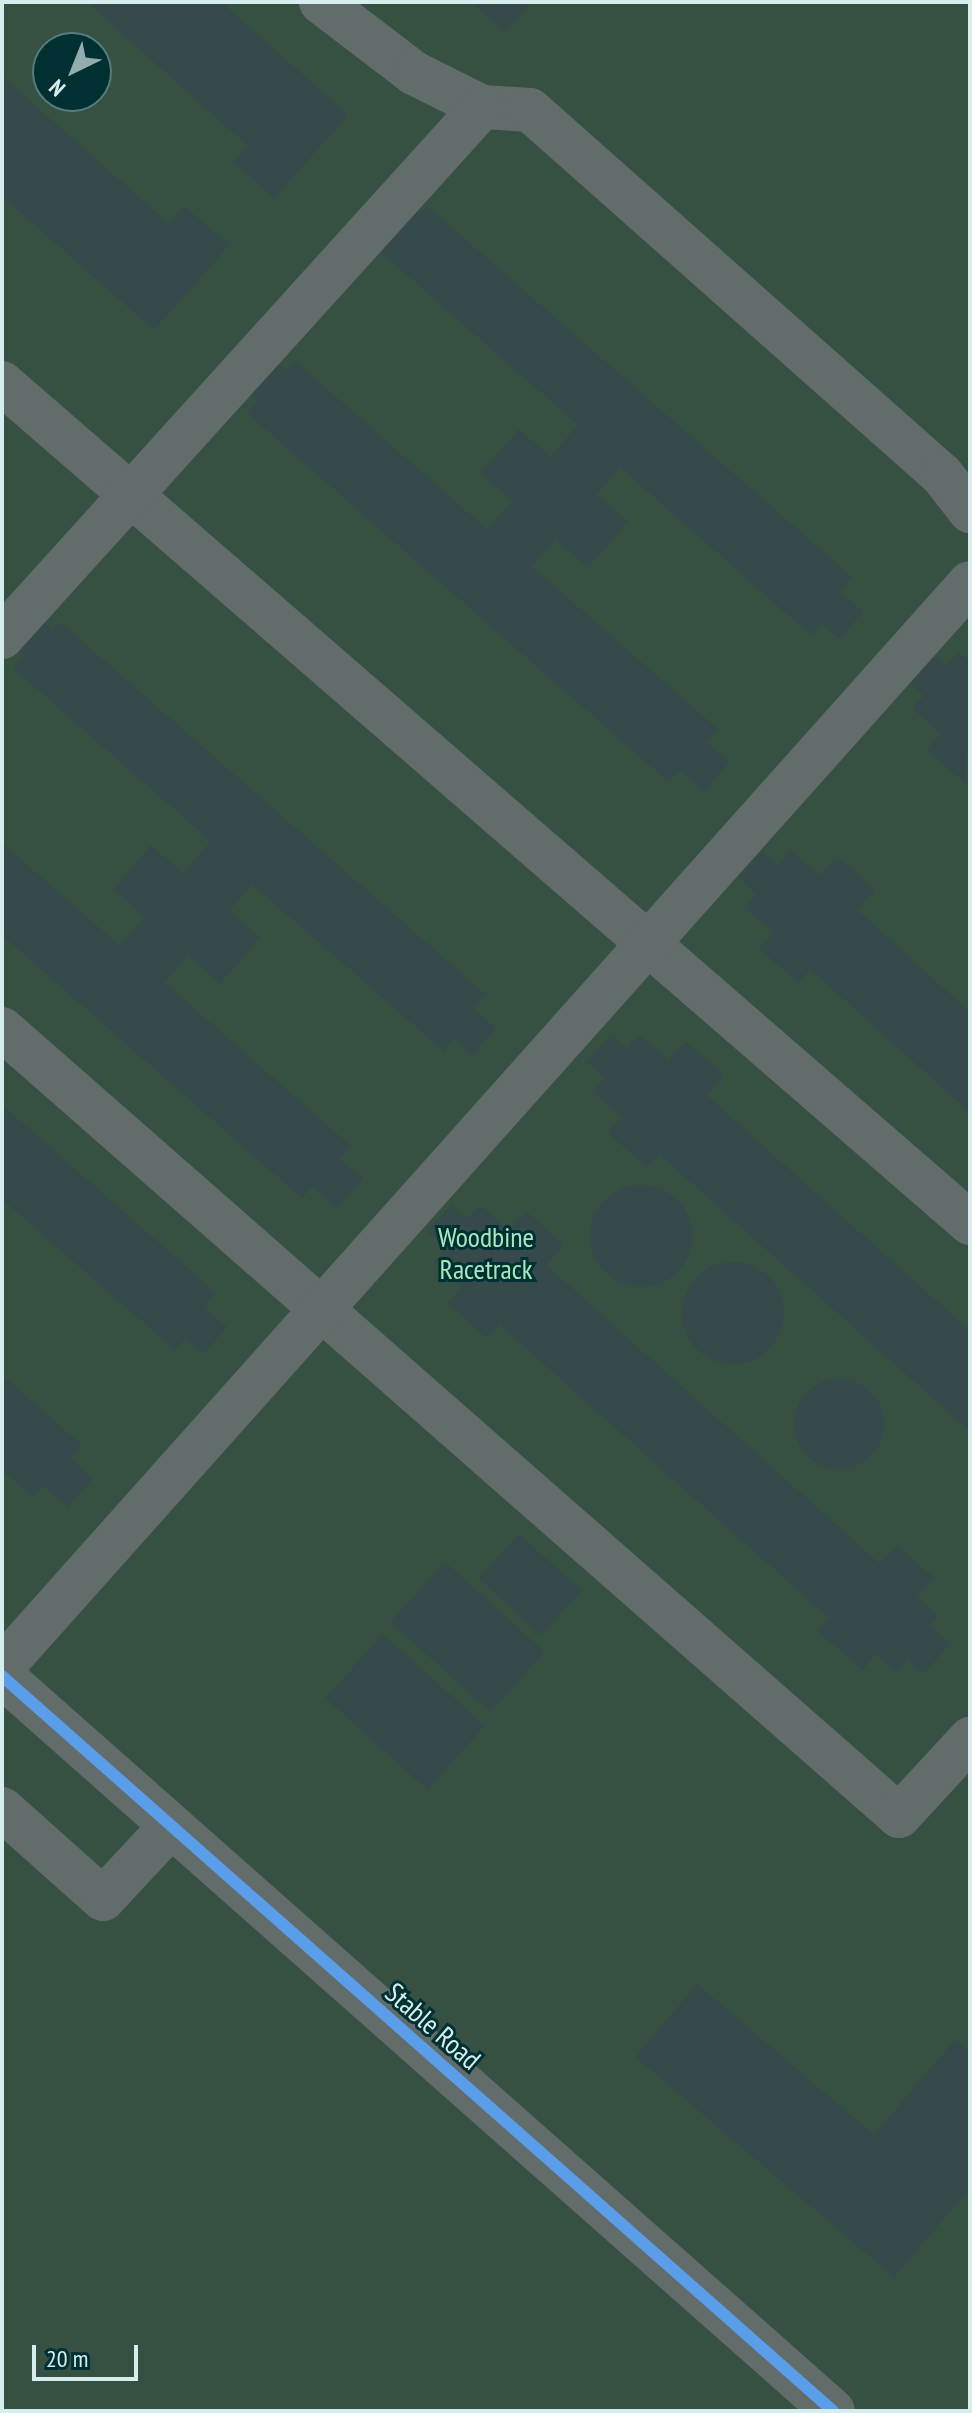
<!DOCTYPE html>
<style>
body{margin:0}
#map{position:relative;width:972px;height:2413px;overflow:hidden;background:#163030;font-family:"PT Sans Narrow",sans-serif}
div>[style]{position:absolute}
.green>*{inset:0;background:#365142}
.building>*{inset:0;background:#36494b;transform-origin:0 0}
.round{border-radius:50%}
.minor>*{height:44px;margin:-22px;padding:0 22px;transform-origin:22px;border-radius:22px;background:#626c6a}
.cycleway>*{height:12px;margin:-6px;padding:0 6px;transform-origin:6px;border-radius:6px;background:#5a9eea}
span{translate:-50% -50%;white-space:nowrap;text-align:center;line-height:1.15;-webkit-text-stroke:6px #003031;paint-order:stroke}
.park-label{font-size:28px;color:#a6e9bf}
.street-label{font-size:28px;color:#d7eeee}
.frame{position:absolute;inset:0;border:4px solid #d7eeee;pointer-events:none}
.north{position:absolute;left:32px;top:32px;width:80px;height:80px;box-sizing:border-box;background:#003031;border:2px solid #567c7d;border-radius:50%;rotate:223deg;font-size:22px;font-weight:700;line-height:32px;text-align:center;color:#d7eeee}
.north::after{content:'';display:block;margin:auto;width:28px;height:36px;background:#93acac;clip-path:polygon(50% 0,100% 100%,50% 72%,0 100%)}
.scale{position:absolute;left:32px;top:2345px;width:106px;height:36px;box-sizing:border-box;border:4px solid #d7eeee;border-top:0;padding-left:10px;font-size:24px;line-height:28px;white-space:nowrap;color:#d7eeee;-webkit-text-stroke:6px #003031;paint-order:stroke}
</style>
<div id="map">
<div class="green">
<i style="clip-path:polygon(evenodd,2px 2px,970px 2px,970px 2411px,2px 2411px,2px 2px,48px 48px,96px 48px,96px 96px,48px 96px,48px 48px)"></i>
</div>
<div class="building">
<i style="clip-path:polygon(87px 2px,221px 2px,348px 115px,274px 198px,234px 162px,248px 146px)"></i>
<i style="clip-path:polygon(471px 2px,532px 2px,505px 32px)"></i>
<i style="clip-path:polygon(2px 76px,169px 224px,184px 206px,229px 245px,154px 330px,2px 196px)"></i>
<i style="clip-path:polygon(407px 202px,420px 214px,427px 206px,852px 577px,840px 592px,863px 611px,840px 639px,821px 623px,811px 635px,620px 467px,596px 494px,628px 522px,588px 567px,555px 539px,531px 566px,718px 729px,707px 742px,729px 762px,704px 791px,680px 770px,669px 782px,247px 413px,258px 401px,244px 389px,270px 358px,286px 371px,295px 361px,487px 529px,513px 501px,481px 473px,519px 429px,550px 457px,578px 425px,381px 252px)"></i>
<i style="clip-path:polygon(40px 619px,53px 630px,60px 622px,485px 994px,473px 1008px,496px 1028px,472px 1055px,454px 1039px,444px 1051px,252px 884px,229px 911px,260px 938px,220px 984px,188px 955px,164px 982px,351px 1146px,339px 1159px,363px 1178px,337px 1208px,312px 1186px,302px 1198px,2px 935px,2px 843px,120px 946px,145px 917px,114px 889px,151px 845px,183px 873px,211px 841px,13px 668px,24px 656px,15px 648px)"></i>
<i style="clip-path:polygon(930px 652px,946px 667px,959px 652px,970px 662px,966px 784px,927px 750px,941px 734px,912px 708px,924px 696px,906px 679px)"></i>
<i style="clip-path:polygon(791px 850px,819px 876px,837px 856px,875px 890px,857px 910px,970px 1012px,970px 1112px,810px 969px,798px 983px,759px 948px,773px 932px,744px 907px,756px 894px,738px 877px,762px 851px,778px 865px)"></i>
<i style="clip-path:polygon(611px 1035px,627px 1049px,640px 1035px,668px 1060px,686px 1041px,724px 1075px,706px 1095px,970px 1331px,970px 1431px,659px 1154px,647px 1167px,608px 1133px,622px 1117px,593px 1091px,605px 1078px,587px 1062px)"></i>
<i style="clip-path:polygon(2px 1105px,216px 1293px,204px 1307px,227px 1327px,203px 1354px,185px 1338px,175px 1350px,2px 1199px)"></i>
<i class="round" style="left:590px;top:1185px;width:102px;height:102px"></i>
<i style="clip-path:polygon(451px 1205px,467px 1219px,480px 1205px,508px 1230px,526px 1211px,564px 1245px,546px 1265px,880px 1564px,897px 1545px,934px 1578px,917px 1596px,938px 1616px,930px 1626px,950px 1644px,923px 1674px,908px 1659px,896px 1672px,876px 1654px,862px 1670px,818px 1631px,829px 1618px,499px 1324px,487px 1338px,448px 1303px,462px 1287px,434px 1262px,445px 1248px,427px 1232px)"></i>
<i class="round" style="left:682px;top:1262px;width:102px;height:102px"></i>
<i style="clip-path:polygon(2px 1375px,82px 1445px,70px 1458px,93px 1478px,68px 1507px,44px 1486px,33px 1497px,2px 1470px)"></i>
<i class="round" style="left:794px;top:1379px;width:90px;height:90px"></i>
<i style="left:519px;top:1534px;width:84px;height:60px;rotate:42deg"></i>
<i style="left:445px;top:1562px;width:134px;height:81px;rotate:42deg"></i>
<i style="left:383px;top:1634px;width:137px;height:86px;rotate:42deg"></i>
<i style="clip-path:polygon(697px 1984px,874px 2135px,955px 2040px,970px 2053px,970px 2188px,894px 2277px,636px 2057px)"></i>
</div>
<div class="minor">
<i style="left:321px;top:2px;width:117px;rotate:37.4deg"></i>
<i style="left:414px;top:73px;width:76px;rotate:26.6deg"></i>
<i style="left:482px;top:107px;width:48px;rotate:3.6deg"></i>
<i style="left:530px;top:110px;width:550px;rotate:41.54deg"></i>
<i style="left:942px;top:475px;width:46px;rotate:52.1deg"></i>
<i style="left:2px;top:383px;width:1282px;rotate:40.95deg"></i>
<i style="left:2px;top:637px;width:715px;rotate:-47.83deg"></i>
<i style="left:2px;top:1029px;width:1193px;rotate:41.26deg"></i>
<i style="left:899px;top:1816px;width:105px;rotate:-47.3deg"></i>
<i style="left:2px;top:1667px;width:1453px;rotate:-48.24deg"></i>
<i style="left:2px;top:1676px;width:1109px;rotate:41.49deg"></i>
<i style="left:2px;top:1809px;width:135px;rotate:41.7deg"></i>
<i style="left:103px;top:1899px;width:100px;rotate:-47deg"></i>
</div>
<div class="cycleway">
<i style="left:2px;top:1676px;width:1109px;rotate:41.49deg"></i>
</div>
<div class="park-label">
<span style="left:486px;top:1253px">Woodbine<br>Racetrack</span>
</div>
<div class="street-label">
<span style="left:433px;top:2026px;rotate:41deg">Stable Road</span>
</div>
<div class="frame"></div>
<div class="north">N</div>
<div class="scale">20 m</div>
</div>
